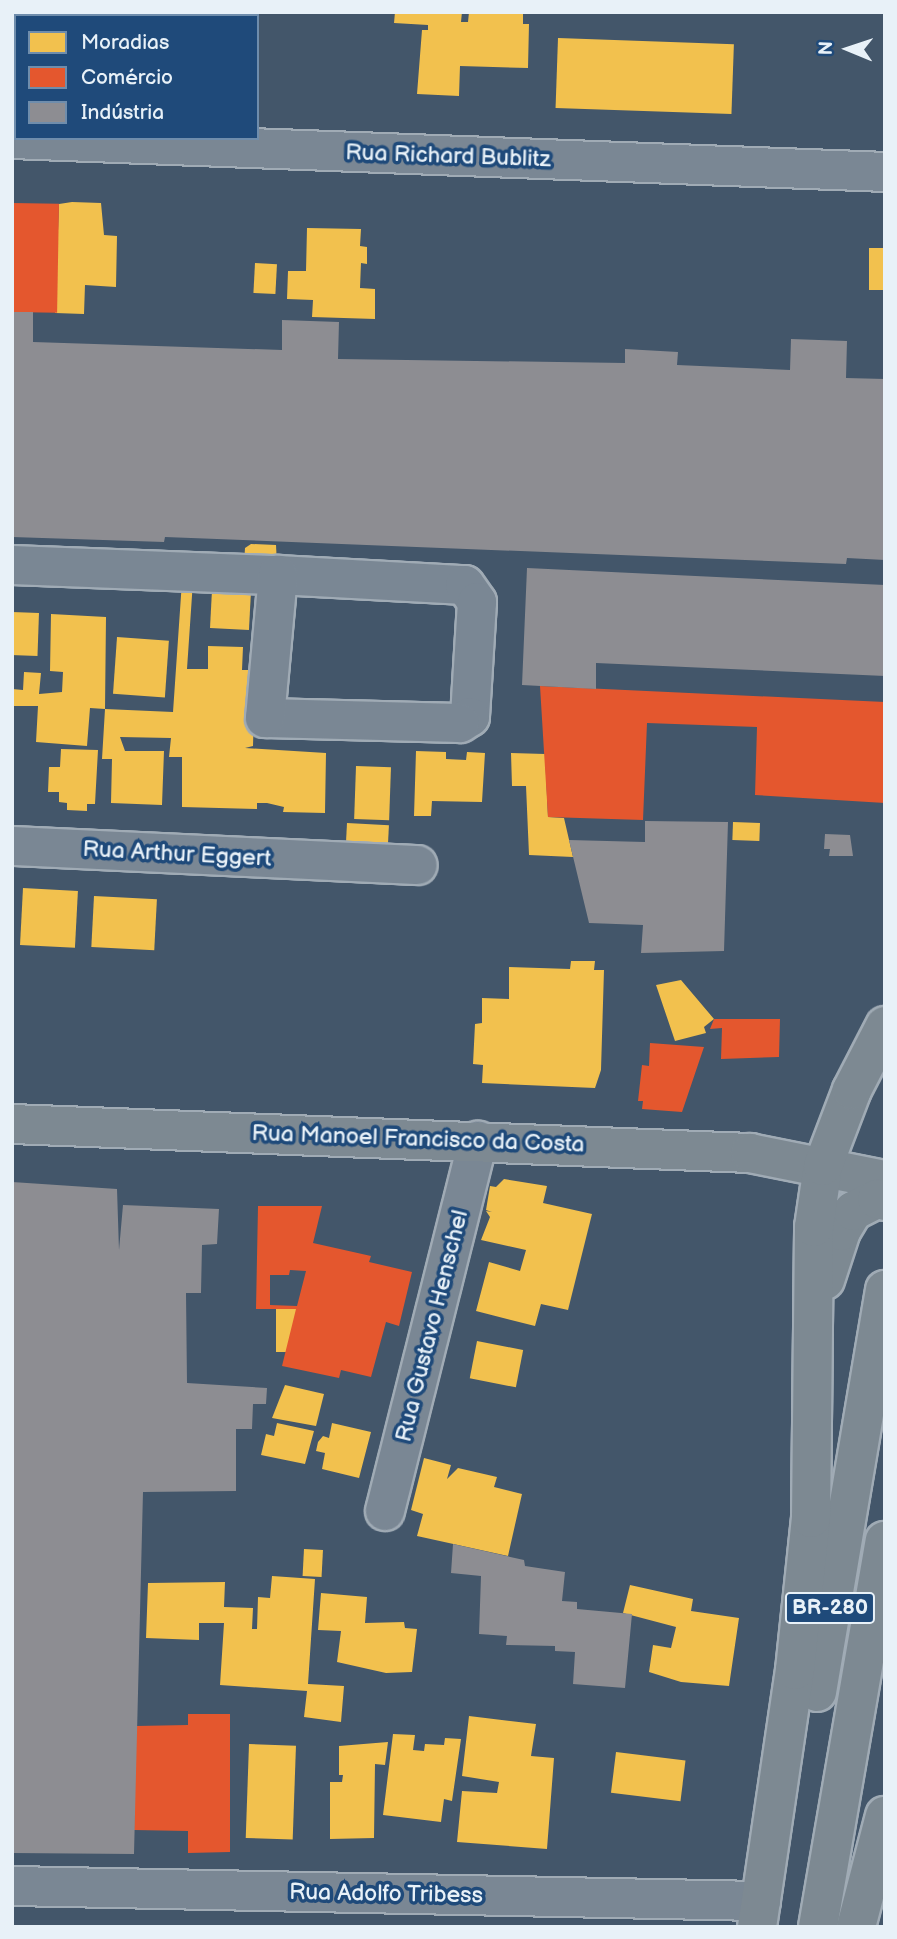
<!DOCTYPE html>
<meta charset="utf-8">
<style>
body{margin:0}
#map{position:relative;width:897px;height:1939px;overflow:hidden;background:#43566a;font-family:"Balsamiq Sans",sans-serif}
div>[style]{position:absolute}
.homes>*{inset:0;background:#f2c14e;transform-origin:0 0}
.shops>*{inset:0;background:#e4572e;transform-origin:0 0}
.industry>*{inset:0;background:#8d8d92}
.roads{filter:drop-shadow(2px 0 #a0abb5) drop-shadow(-2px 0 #a0abb5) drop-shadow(0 2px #a0abb5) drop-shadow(0 -2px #a0abb5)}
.minor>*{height:38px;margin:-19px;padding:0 19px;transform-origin:19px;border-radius:19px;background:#7a8794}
.major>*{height:38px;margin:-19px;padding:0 19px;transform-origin:19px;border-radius:19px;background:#7d8992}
.highway>*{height:38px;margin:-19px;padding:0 19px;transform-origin:19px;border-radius:19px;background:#7d8992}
span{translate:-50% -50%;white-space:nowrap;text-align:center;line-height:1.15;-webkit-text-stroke:7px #1f4a7a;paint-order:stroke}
.shield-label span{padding:2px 5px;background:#1f4a7a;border:2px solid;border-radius:5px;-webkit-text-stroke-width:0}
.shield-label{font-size:21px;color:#e8f1f8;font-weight:700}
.street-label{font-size:23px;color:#e8f1f8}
.frame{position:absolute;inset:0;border:14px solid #e8f1f8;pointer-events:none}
.legend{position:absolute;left:14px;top:14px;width:245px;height:126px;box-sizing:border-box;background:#1f4a7a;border:2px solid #6f8dac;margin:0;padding:9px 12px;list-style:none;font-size:21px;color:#e8f1f8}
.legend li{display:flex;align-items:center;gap:14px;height:35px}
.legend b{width:35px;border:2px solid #6f8dac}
.north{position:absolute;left:813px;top:14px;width:70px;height:70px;-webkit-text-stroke:5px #1f4a7a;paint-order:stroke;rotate:272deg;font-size:19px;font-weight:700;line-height:28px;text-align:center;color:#e8f1f8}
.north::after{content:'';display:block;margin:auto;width:24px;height:32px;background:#e8f1f8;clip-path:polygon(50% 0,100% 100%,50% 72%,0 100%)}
</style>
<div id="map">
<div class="homes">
<i style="clip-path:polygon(395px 12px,462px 12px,461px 22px,468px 22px,469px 12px,523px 13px,523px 24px,529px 24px,528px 68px,460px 66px,459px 96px,417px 94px,422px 30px,428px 30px,428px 25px,394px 23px)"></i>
<i style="left:558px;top:38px;width:176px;height:70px;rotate:2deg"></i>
<i style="clip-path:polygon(72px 202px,101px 203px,104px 235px,117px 236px,116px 287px,85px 285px,84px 314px,55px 313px,59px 204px)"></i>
<i style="clip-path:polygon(307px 228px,361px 229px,360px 246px,367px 247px,367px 264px,361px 263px,360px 288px,375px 289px,375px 319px,312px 317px,313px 300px,287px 299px,288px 271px,306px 271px)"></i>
<i style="left:869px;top:248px;width:16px;height:42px"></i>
<i style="left:255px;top:263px;width:22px;height:30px;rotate:3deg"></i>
<i style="clip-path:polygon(251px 544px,276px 545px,277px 565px,244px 564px,245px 548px)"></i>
<i style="clip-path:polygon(182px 581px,193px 581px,187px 669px,208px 669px,208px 646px,243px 647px,242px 670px,255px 670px,253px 746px,245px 748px,326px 753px,325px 813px,283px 812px,284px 807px,267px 803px,257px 803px,257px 809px,182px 807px,182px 757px,169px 757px,171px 738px,120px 737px,125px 751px,164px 751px,162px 805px,111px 803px,112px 759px,102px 759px,105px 709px,173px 712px)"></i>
<i style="left:212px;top:590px;width:39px;height:38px;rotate:3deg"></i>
<i style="left:12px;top:612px;width:27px;height:43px;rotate:2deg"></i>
<i style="clip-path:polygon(51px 614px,106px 617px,105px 709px,90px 708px,87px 746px,36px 742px,38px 706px,12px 706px,12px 689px,23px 690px,24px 672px,41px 673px,39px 694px,62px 692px,63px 672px,50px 671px)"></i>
<i style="left:117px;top:637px;width:52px;height:57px;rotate:4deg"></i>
<i style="clip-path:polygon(61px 749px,98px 750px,95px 804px,87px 804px,87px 811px,67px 810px,67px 803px,59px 802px,59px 792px,48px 792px,49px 767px,60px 767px)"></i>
<i style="clip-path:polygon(416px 751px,446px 752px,446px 759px,466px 760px,467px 752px,485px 753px,482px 802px,432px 801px,431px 816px,414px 816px)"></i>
<i style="clip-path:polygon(511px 753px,545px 754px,548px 817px,564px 818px,573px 857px,529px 855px,526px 786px,512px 786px)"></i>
<i style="left:356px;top:766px;width:35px;height:53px;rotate:2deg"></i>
<i style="left:733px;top:822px;width:27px;height:18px;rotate:2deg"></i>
<i style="left:347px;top:823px;width:42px;height:36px;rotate:3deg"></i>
<i style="left:23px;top:888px;width:55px;height:57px;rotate:3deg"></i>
<i style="left:94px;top:896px;width:63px;height:51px;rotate:3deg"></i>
<i style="clip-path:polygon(571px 961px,595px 961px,594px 970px,604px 970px,601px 1070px,595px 1088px,482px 1083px,483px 1065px,473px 1064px,475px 1024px,482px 1023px,482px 998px,509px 999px,509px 967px,570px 969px)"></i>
<i style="clip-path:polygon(681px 980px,714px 1019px,704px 1027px,706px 1033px,675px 1041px,656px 985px)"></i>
<i style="clip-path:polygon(504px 1179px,547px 1186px,543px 1203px,592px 1214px,568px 1310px,541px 1304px,535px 1326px,476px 1311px,489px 1262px,520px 1271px,526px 1250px,481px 1240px,490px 1217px,486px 1211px,492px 1212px,486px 1210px,490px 1186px,496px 1187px)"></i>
<i style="left:276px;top:1309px;width:20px;height:43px"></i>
<i style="left:477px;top:1341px;width:47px;height:38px;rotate:11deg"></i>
<i style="clip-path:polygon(285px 1385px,324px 1394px,316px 1426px,272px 1418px)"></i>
<i style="clip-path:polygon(277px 1423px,314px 1431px,305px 1464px,261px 1455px,266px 1434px,274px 1436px)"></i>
<i style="clip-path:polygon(332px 1423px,371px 1432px,359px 1478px,322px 1469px,325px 1453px,316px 1451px,318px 1442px,323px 1436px,329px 1438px)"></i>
<i style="clip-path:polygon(424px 1458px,451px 1465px,447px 1479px,458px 1468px,497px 1477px,494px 1487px,522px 1494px,508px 1556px,417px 1536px,423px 1514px,411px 1510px)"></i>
<i style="left:304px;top:1549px;width:19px;height:27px;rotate:3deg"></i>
<i style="clip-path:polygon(272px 1576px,315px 1579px,308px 1684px,344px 1686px,341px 1722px,304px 1717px,307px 1691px,220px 1685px,224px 1623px,199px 1623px,199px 1640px,146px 1638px,148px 1583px,225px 1582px,224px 1607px,253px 1608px,252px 1629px,257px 1629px,258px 1597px,270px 1598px)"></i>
<i style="clip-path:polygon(630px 1585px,693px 1599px,691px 1611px,739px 1618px,729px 1686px,681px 1682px,649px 1672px,653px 1645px,671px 1648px,676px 1627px,623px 1613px)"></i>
<i style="clip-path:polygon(321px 1593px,367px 1597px,365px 1623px,404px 1622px,405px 1628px,417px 1629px,412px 1672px,386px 1673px,337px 1662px,341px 1631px,318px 1630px)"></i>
<i style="clip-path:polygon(469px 1716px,536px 1724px,531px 1756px,554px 1758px,547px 1849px,457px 1842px,462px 1791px,497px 1793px,499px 1782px,462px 1776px)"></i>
<i style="clip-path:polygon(393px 1734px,415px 1735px,413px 1750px,424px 1751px,425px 1744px,444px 1745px,445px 1738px,461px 1739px,452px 1801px,444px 1799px,441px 1822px,383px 1815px)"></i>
<i style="clip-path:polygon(388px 1742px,385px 1765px,375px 1764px,374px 1838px,330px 1839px,330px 1782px,342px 1782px,343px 1775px,339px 1775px,339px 1746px)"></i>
<i style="left:249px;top:1744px;width:47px;height:94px;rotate:2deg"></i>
<i style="left:616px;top:1752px;width:70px;height:41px;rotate:7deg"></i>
</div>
<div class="shops">
<i style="clip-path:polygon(12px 12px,113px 12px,16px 16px,16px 77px)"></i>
<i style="left:12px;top:203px;width:47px;height:109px;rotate:1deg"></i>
<i style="clip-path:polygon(540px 686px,885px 702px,885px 803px,755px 795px,757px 727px,647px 723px,643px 820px,548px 817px)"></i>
<i style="clip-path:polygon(714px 1019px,780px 1019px,779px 1057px,721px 1059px,722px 1028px,710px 1029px)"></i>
<i style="clip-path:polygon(650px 1043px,704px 1047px,682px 1112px,642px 1109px,643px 1101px,638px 1101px,642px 1065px,649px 1066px)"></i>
<i style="clip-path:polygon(evenodd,258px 1206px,322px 1206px,313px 1243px,371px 1256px,369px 1262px,412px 1272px,399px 1326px,386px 1322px,371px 1377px,341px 1370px,339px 1378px,282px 1366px,296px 1309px,256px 1309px,258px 1206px,290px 1270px,306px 1271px,297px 1306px,270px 1305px,270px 1275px,289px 1275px,290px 1270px)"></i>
<i style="clip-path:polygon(188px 1714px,230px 1714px,230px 1852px,188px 1853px,188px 1831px,134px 1830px,136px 1726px,188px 1725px)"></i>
</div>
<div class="industry">
<i style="clip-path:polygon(12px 312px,33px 312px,33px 342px,282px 350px,282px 320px,339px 322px,338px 359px,625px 363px,625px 349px,678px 352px,677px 365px,790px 370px,791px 339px,847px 341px,846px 378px,885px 379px,885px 560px,847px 558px,846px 564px,165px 537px,164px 542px,12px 537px)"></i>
<i style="clip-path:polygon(527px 568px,885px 585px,885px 676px,596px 663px,596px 689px,522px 685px)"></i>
<i style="clip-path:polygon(645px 821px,728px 822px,724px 951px,641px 953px,643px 925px,589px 923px,569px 840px,645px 842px)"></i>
<i style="clip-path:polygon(825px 834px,850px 835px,853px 856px,829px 856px,830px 849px,824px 849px)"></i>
<i style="clip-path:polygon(12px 1182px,117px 1189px,119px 1250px,123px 1205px,219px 1209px,217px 1244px,202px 1245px,201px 1293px,186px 1293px,187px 1383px,267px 1388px,266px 1404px,253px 1404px,252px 1429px,236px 1429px,236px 1491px,143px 1492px,134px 1854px,12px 1853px)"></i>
<i style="clip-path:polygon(453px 1544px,524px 1560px,525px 1566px,565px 1572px,562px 1601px,577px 1602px,577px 1609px,632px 1614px,625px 1688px,573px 1684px,575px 1652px,555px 1651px,555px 1646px,506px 1645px,507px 1636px,479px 1634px,481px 1576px,451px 1573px)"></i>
</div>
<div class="roads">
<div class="minor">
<i style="left:12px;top:139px;width:874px;rotate:2.16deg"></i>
<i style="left:12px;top:565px;width:266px;rotate:2.2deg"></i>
<i style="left:278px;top:575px;width:187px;rotate:3.1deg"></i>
<i style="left:465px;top:585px;width:21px;rotate:55deg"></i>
<i style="left:477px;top:602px;width:115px;rotate:93.5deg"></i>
<i style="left:470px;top:717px;width:12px;rotate:149deg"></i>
<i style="left:460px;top:723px;width:195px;rotate:-178.5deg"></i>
<i style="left:265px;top:718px;width:144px;rotate:-84.8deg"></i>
<i style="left:12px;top:846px;width:406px;rotate:2.7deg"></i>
<i style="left:385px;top:1511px;width:382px;rotate:-75.9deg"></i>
<i style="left:12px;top:1886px;width:749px;rotate:1.15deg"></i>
</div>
<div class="major">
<i style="left:12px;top:1124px;width:739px;rotate:2.25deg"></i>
<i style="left:750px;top:1153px;width:138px;rotate:11.3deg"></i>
</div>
<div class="highway">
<i style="left:825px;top:1280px;width:52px;rotate:-71.9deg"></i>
<i style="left:841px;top:1231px;width:23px;rotate:-59deg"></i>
<i style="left:853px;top:1211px;width:27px;rotate:-27deg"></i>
<i style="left:877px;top:1199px;width:8px;rotate:14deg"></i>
<i style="left:817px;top:1692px;width:408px;rotate:-80.4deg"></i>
<i style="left:757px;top:1927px;width:260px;rotate:-81.6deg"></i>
<i style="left:795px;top:1670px;width:153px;rotate:-84deg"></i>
<i style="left:811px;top:1518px;width:291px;rotate:-89.4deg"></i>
<i style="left:814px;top:1227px;width:62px;rotate:-81.6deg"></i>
<i style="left:823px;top:1166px;width:81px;rotate:-69.1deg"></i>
<i style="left:852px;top:1090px;width:72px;rotate:-62.7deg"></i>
<i style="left:818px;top:1927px;width:392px;rotate:-80.2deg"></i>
<i style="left:856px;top:1927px;width:115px;rotate:-75.4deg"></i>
</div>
</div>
<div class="shield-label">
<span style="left:830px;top:1608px">BR-280</span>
</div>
<div class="street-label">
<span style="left:448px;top:156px;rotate:2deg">Rua Richard Bublitz</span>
<span style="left:177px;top:854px;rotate:3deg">Rua Arthur Eggert</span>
<span style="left:418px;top:1139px;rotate:2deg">Rua Manoel Francisco da Costa</span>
<span style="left:432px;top:1326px;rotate:-76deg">Rua Gustavo Henschel</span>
<span style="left:386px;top:1894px;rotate:1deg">Rua Adolfo Tribess</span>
</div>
<div class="frame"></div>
<ul class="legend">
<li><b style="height:19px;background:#f2c14e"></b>Moradias</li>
<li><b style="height:19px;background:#e4572e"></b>Comércio</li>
<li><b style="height:19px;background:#8d8d92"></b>Indústria</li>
</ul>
<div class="north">N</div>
</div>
